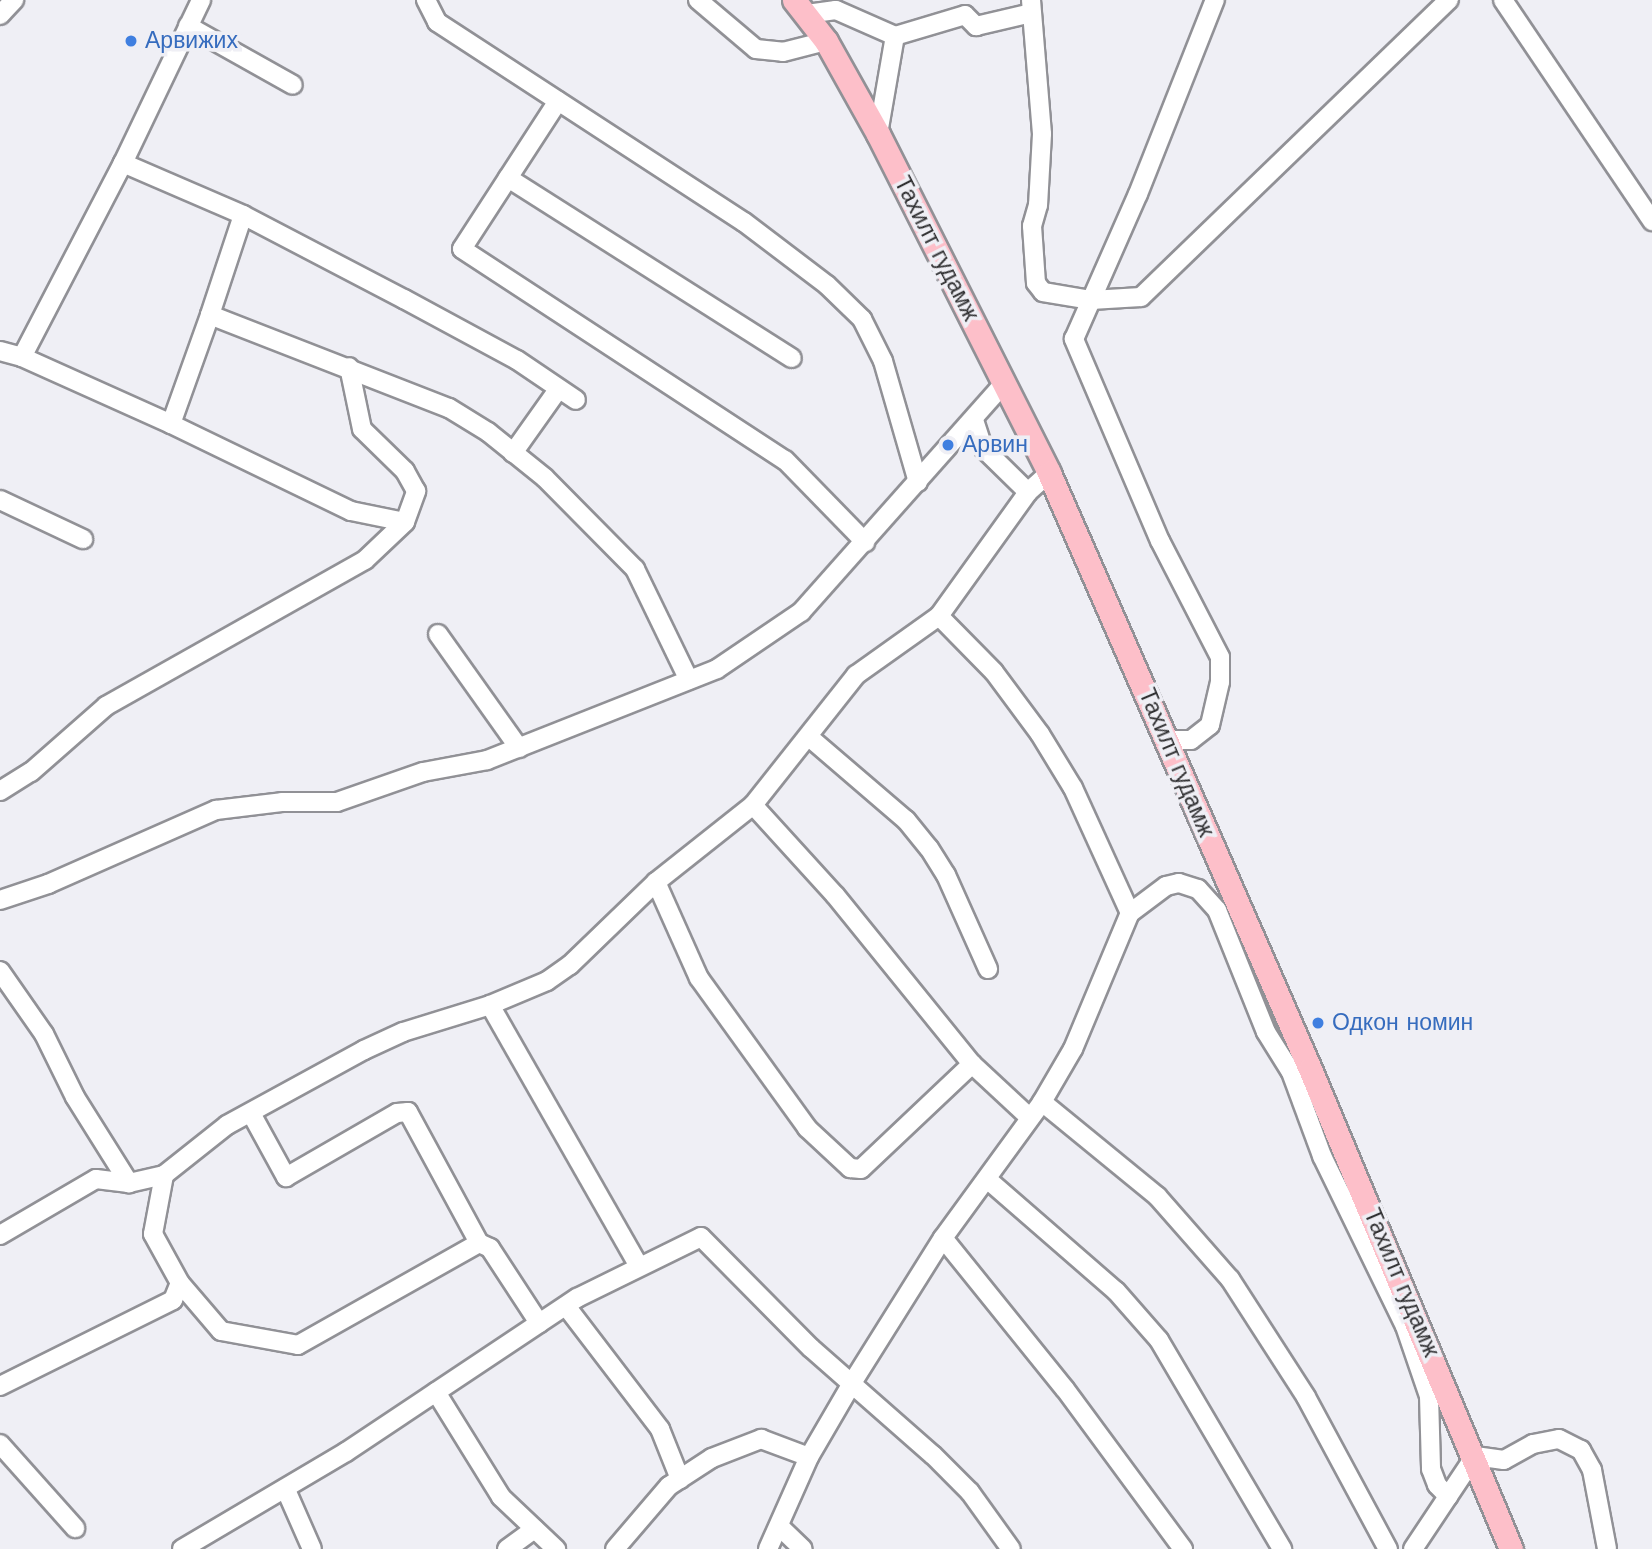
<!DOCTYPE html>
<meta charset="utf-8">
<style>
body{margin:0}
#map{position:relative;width:1652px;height:1549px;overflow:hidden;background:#efeff5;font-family:"Work Sans",sans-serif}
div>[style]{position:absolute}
.roads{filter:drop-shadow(2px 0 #919196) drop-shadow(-2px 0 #919196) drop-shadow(0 2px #919196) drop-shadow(0 -2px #919196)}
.minor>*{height:18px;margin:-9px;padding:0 9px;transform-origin:9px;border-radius:9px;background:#fff}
.major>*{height:23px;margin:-11.5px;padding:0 11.5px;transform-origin:11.5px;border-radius:11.5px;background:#fdbfc9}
.dots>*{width:19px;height:19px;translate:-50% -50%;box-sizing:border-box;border:4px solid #efeff5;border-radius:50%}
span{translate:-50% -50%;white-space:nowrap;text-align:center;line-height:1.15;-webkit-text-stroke:7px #efeff5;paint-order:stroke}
.shop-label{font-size:23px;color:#366cbe}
.left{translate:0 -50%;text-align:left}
.street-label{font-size:23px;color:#313133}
</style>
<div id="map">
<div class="roads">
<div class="minor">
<i style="left:426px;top:0;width:25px;rotate:63deg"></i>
<i style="left:437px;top:22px;width:366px;rotate:33.1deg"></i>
<i style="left:744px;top:222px;width:104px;rotate:37.2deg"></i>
<i style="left:827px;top:285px;width:49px;rotate:44.2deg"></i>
<i style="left:862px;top:319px;width:47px;rotate:63.4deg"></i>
<i style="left:883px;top:361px;width:126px;rotate:73.9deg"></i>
<i style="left:698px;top:0;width:76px;rotate:40.2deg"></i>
<i style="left:756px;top:49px;width:27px;rotate:6deg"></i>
<i style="left:783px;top:52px;width:44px;rotate:-14.3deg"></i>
<i style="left:1031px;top:0;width:134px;rotate:85.3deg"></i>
<i style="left:1042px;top:134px;width:71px;rotate:93.2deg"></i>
<i style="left:1038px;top:205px;width:22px;rotate:106deg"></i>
<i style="left:1032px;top:226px;width:57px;rotate:86deg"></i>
<i style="left:1036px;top:283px;width:11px;rotate:52deg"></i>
<i style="left:1043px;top:292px;width:49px;rotate:9.5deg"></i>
<i style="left:1091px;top:300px;width:50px;rotate:-3.4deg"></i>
<i style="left:1141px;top:297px;width:428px;rotate:-44deg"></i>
<i style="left:1503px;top:0;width:267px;rotate:56deg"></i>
<i style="left:807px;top:14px;width:29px;rotate:-8deg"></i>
<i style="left:836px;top:10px;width:64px;rotate:23.8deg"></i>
<i style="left:895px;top:36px;width:73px;rotate:-16.7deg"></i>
<i style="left:965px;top:15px;width:16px;rotate:45deg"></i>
<i style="left:976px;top:26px;width:57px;rotate:-13.3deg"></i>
<i style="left:0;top:15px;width:21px;rotate:-47deg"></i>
<i style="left:188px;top:26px;width:120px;rotate:29.3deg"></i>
<i style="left:558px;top:101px;width:176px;rotate:123deg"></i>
<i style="left:462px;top:249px;width:386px;rotate:33.2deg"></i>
<i style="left:785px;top:460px;width:115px;rotate:45.7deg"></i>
<i style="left:878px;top:134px;width:99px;rotate:-80.2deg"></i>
<i style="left:123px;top:163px;width:131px;rotate:23.4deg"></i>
<i style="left:243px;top:215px;width:182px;rotate:27.6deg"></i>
<i style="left:404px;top:299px;width:128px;rotate:28.4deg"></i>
<i style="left:517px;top:360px;width:71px;rotate:34.1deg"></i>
<i style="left:508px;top:178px;width:336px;rotate:32.4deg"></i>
<i style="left:243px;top:215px;width:105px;rotate:108.3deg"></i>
<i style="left:210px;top:315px;width:256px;rotate:21.3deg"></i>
<i style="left:449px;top:408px;width:46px;rotate:31.6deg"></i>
<i style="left:488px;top:432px;width:73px;rotate:38.9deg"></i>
<i style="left:545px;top:478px;width:128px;rotate:45.3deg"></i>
<i style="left:635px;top:569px;width:123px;rotate:64.1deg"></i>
<i style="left:0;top:351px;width:23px;rotate:15deg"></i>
<i style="left:22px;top:357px;width:219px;rotate:-62.5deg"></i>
<i style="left:123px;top:163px;width:181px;rotate:-64.4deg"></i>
<i style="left:22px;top:357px;width:163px;rotate:24.2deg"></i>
<i style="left:171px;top:424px;width:116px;rotate:-70.3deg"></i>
<i style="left:974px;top:420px;width:29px;rotate:72deg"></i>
<i style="left:983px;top:448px;width:63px;rotate:44.4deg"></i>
<i style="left:171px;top:424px;width:200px;rotate:25.8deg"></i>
<i style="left:351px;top:511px;width:55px;rotate:11.5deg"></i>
<i style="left:513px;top:453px;width:76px;rotate:-54.6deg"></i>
<i style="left:0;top:500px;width:92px;rotate:25.2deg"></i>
<i style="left:939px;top:616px;width:78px;rotate:45.5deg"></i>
<i style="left:994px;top:672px;width:77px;rotate:53.4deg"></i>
<i style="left:1040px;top:734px;width:63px;rotate:58.6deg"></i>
<i style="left:1073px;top:788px;width:137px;rotate:65.5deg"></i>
<i style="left:438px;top:634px;width:140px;rotate:54.6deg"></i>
<i style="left:809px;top:737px;width:128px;rotate:40.6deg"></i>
<i style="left:906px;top:820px;width:36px;rotate:51deg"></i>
<i style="left:929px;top:848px;width:32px;rotate:58deg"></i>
<i style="left:946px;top:875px;width:103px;rotate:65.9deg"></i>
<i style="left:1167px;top:740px;width:24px"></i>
<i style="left:1191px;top:740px;width:24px;rotate:-38deg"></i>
<i style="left:1210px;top:725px;width:44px;rotate:-76.9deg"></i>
<i style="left:1220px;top:682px;width:25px;rotate:-90deg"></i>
<i style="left:1220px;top:657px;width:131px;rotate:-117.3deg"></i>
<i style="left:1160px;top:541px;width:220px;rotate:-113.1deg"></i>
<i style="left:1074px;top:339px;width:158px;rotate:-66.2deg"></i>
<i style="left:1138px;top:194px;width:209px;rotate:-68.4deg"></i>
<i style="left:0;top:791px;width:36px;rotate:-32deg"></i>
<i style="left:31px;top:772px;width:100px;rotate:-41.3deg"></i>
<i style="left:106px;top:706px;width:297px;rotate:-29.4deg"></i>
<i style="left:365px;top:560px;width:55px;rotate:-43.5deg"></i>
<i style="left:405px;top:522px;width:33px;rotate:-70deg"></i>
<i style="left:416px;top:491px;width:23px;rotate:-119deg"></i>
<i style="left:405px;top:471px;width:60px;rotate:-135.7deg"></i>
<i style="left:362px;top:429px;width:63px;rotate:-101.8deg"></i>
<i style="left:753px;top:805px;width:122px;rotate:47.7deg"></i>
<i style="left:835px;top:895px;width:218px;rotate:51deg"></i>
<i style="left:972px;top:1064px;width:76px;rotate:42.9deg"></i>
<i style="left:656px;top:882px;width:105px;rotate:65.9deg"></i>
<i style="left:699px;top:978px;width:185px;rotate:54.2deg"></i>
<i style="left:807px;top:1128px;width:59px;rotate:42.9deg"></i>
<i style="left:850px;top:1168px;width:11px;rotate:5deg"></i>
<i style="left:861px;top:1169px;width:153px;rotate:-43.4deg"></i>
<i style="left:0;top:900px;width:51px;rotate:-18.4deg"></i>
<i style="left:48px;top:884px;width:184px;rotate:-23.8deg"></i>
<i style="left:216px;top:810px;width:66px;rotate:-6.9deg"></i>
<i style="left:282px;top:802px;width:55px"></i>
<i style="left:337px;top:802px;width:91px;rotate:-19.2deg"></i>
<i style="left:423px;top:772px;width:65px;rotate:-10.6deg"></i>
<i style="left:487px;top:760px;width:247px;rotate:-21.6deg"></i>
<i style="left:717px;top:669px;width:102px;rotate:-34.2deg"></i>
<i style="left:801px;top:612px;width:307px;rotate:-48.4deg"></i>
<i style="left:0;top:971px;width:77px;rotate:55.1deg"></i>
<i style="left:44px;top:1034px;width:70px;rotate:63.8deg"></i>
<i style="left:75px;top:1097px;width:102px;rotate:57.9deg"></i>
<i style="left:490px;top:1005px;width:298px;rotate:60.3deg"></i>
<i style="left:1042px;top:1102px;width:149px;rotate:39.3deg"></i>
<i style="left:1157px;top:1196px;width:111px;rotate:48.7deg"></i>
<i style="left:1230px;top:1279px;width:140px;rotate:57.2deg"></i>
<i style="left:1306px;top:1397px;width:173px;rotate:61.7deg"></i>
<i style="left:252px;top:1115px;width:71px;rotate:61.3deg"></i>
<i style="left:286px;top:1177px;width:128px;rotate:-30deg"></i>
<i style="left:397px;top:1113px;width:11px;rotate:-5deg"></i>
<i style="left:408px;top:1112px;width:149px;rotate:61.5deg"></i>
<i style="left:987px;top:1179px;width:171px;rotate:41deg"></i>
<i style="left:1116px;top:1291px;width:65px;rotate:48.7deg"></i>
<i style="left:1159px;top:1340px;width:243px;rotate:59.5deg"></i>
<i style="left:0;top:1235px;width:111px;rotate:-30.3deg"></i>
<i style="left:96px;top:1179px;width:33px;rotate:7deg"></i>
<i style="left:129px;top:1183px;width:36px;rotate:-13deg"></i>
<i style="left:164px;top:1175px;width:80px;rotate:-38.4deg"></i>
<i style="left:227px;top:1125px;width:156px;rotate:-28.7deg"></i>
<i style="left:364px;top:1050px;width:43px;rotate:-24.8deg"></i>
<i style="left:403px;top:1032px;width:91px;rotate:-17.2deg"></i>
<i style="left:490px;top:1005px;width:62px;rotate:-22.8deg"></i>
<i style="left:547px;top:981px;width:28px;rotate:-35deg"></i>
<i style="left:570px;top:965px;width:120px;rotate:-44deg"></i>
<i style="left:656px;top:882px;width:124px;rotate:-38.4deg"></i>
<i style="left:753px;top:805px;width:166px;rotate:-51.6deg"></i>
<i style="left:856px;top:675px;width:102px;rotate:-35.4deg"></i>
<i style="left:939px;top:616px;width:153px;rotate:-54.3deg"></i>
<i style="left:1028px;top:492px;width:28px;rotate:-42deg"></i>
<i style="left:943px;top:1238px;width:194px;rotate:51.1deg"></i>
<i style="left:1065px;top:1389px;width:199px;rotate:53.6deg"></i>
<i style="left:180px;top:1283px;width:63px;rotate:49.5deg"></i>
<i style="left:221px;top:1331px;width:78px;rotate:10.3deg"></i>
<i style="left:298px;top:1345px;width:208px;rotate:-29.4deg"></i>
<i style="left:479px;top:1243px;width:12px;rotate:24deg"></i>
<i style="left:490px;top:1248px;width:90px;rotate:56.8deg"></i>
<i style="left:566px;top:1306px;width:155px;rotate:52.6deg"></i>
<i style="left:660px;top:1429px;width:54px;rotate:68.2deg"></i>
<i style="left:0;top:1386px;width:193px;rotate:-26.4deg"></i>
<i style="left:173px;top:1300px;width:18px;rotate:-68deg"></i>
<i style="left:180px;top:1283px;width:56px;rotate:-118.9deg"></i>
<i style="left:153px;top:1234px;width:60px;rotate:-79.4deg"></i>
<i style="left:436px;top:1392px;width:123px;rotate:58.2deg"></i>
<i style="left:501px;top:1497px;width:76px;rotate:43.4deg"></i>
<i style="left:0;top:1444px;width:113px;rotate:48.2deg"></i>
<i style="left:286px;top:1490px;width:64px;rotate:66.2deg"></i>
<i style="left:781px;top:1528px;width:30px;rotate:44deg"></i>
<i style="left:182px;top:1549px;width:191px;rotate:-30.6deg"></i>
<i style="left:346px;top:1452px;width:278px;rotate:-33.7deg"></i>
<i style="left:577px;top:1298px;width:138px;rotate:-26.2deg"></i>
<i style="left:701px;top:1237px;width:156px;rotate:45.3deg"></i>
<i style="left:811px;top:1348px;width:162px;rotate:41.3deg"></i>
<i style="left:933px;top:1455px;width:52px;rotate:45deg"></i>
<i style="left:970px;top:1492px;width:70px;rotate:54.3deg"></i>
<i style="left:507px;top:1549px;width:34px;rotate:-36deg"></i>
<i style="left:615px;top:1549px;width:83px;rotate:-49.4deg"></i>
<i style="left:669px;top:1486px;width:51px;rotate:-33.1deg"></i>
<i style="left:712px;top:1458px;width:53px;rotate:-21.2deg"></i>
<i style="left:761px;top:1439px;width:51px;rotate:20.6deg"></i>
<i style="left:768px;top:1549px;width:101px;rotate:-66deg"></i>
<i style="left:809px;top:1457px;width:86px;rotate:-59.8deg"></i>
<i style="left:852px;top:1383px;width:171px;rotate:-57.9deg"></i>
<i style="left:943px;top:1238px;width:168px;rotate:-53.9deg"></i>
<i style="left:1042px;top:1102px;width:61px;rotate:-59.7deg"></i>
<i style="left:1073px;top:1049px;width:147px;rotate:-67.3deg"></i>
<i style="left:1130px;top:913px;width:45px;rotate:-36.9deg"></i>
<i style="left:1166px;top:886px;width:13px;rotate:-13deg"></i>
<i style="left:1179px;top:883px;width:20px;rotate:18deg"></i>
<i style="left:1198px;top:889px;width:28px;rotate:48deg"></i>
<i style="left:1217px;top:910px;width:131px;rotate:68.1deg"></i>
<i style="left:1266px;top:1032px;width:47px;rotate:58deg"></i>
<i style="left:1291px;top:1072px;width:90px;rotate:69.7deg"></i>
<i style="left:1322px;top:1156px;width:189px;rotate:64deg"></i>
<i style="left:1405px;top:1326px;width:74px;rotate:71.1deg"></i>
<i style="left:1429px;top:1396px;width:73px;rotate:88.4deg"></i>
<i style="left:1431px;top:1469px;width:17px;rotate:69deg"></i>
<i style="left:1437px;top:1485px;width:16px;rotate:45deg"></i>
<i style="left:1413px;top:1549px;width:112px;rotate:-56.3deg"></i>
<i style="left:1475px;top:1456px;width:29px;rotate:8deg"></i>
<i style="left:1504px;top:1460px;width:33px;rotate:-29deg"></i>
<i style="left:1533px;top:1444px;width:26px;rotate:-11deg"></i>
<i style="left:1559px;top:1439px;width:25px;rotate:27deg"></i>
<i style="left:1581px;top:1450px;width:23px;rotate:61deg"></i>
<i style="left:1592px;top:1470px;width:80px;rotate:79.2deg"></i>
</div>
<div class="major">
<i style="left:794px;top:0;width:52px;rotate:52deg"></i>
<i style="left:826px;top:41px;width:107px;rotate:60.8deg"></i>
<i style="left:878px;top:134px;width:380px;rotate:63.2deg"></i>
<i style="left:1049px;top:473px;width:651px;rotate:66.35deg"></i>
<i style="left:1310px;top:1069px;width:520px;rotate:67.28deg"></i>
</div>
</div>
<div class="dots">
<i style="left:131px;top:41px;background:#3f7fe0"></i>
<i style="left:948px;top:445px;background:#3f7fe0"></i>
<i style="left:1318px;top:1023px;background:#3f7fe0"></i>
</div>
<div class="shop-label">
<span class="left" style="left:145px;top:41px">Арвижих</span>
<span class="left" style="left:962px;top:445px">Арвин</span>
<span class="left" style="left:1332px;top:1023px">Одкон номин</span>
</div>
<div class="street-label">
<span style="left:936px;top:249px;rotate:63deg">Тахилт гудамж</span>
<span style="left:1176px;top:763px;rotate:67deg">Тахилт гудамж</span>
<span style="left:1401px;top:1283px;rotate:67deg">Тахилт гудамж</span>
</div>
</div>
